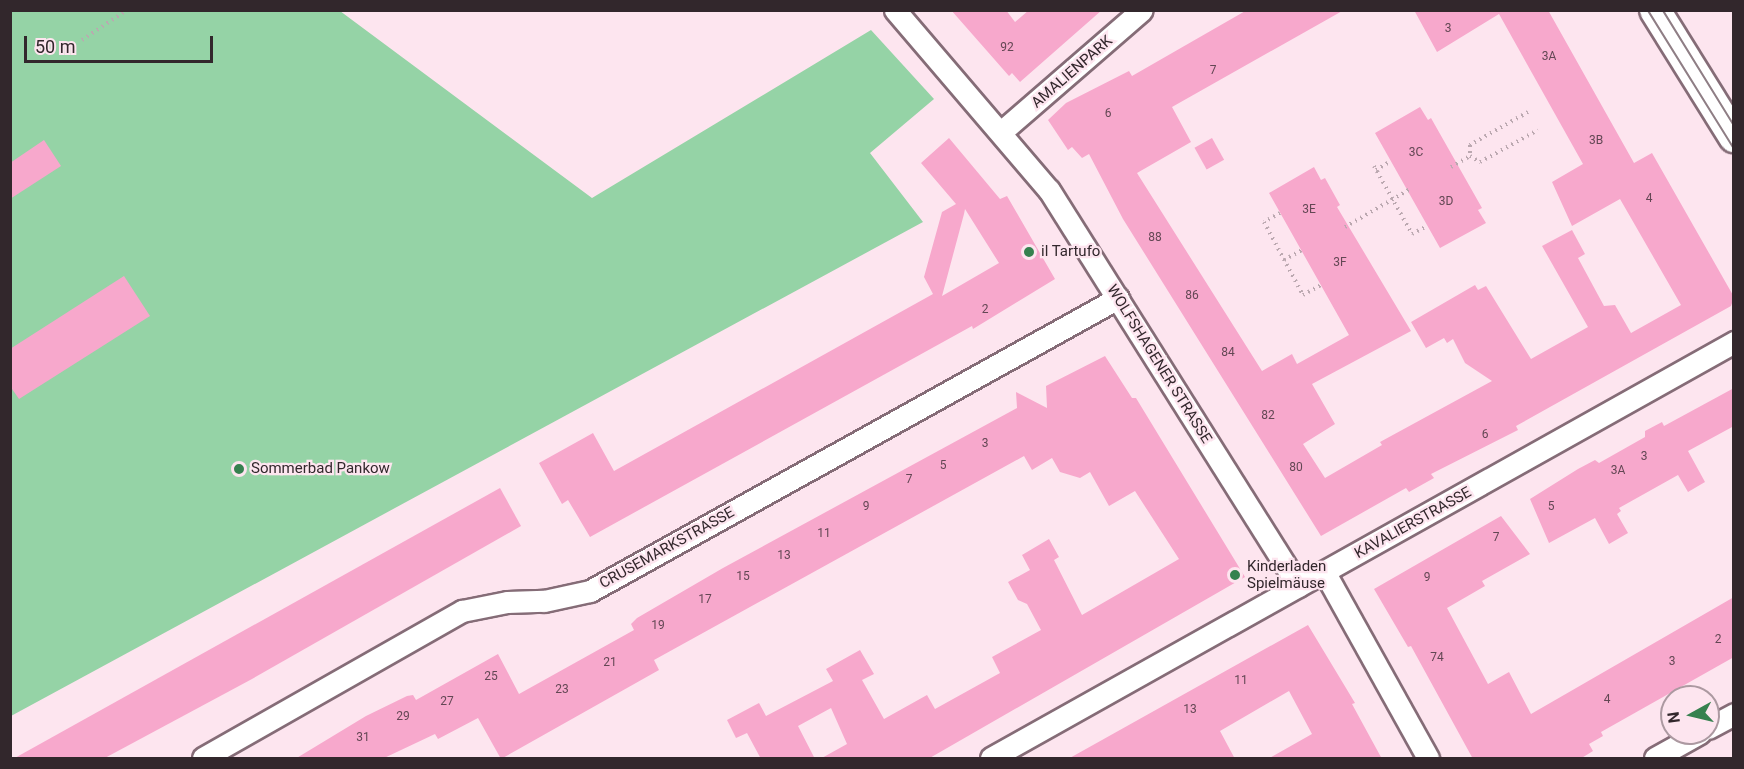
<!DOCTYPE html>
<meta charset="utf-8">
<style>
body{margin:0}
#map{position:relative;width:1744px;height:769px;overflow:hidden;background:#fde5ef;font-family:Roboto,sans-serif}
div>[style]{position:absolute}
.green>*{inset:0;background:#95d3a6}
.building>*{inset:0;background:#f7a8cc;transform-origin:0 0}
.path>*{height:4px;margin-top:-2px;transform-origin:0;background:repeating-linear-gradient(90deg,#bba8b0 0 1.5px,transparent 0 6px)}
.roads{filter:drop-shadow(2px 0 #856c77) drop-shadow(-2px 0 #856c77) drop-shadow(0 2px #856c77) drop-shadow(0 -2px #856c77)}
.minor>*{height:21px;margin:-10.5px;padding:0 10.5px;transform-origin:10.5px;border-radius:10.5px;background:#fff}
.secondary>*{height:30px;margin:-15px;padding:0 15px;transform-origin:15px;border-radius:15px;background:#fff}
.tram>*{height:1.5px;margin:-0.75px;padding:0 0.75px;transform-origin:0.75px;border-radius:0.75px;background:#8f7e85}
.dots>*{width:16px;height:16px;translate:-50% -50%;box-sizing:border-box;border:3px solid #fde5ef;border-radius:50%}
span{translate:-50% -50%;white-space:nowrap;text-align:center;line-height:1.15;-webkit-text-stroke:4.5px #fde5ef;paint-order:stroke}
.number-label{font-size:12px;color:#634754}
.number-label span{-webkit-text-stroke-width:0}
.street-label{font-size:15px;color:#32272c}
.poi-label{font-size:15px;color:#32272c}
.left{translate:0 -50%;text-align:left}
.frame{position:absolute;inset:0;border:12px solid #32272c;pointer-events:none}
.north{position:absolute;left:1660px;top:685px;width:60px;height:60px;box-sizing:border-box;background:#fde5ef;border:2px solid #ac99a1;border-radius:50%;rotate:262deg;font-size:16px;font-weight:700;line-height:24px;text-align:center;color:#32272c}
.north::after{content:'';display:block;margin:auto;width:21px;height:27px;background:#36814f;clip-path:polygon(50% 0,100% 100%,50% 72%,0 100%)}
.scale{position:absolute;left:24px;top:36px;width:189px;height:27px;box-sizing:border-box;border:3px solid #32272c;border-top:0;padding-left:8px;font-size:18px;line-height:21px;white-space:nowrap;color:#32272c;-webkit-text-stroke:4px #fde5ef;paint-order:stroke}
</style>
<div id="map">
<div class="green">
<i style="clip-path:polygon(10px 11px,340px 11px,592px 198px,871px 30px,934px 99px,870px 153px,923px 222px,11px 716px)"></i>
</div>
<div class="building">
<i style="clip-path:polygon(951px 10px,1006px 10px,1015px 22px,1029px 10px,1102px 10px,1020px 82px,1012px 73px,1009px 76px)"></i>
<i style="clip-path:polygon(1247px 10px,1344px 10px,1172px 107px,1191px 142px,1137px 173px,1262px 371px,1292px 354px,1297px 364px,1349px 335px,1269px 193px,1314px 167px,1321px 180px,1325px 178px,1340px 205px,1337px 207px,1411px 331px,1312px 384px,1335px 424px,1303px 444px,1325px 478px,1382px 445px,1380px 442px,1492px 381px,1465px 363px,1453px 339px,1447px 343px,1444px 338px,1426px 348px,1411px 322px,1475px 285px,1478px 290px,1486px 286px,1531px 359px,1588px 327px,1542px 246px,1572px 230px,1585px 254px,1578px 258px,1604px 306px,1615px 305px,1631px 333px,1681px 305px,1620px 199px,1572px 226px,1552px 182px,1583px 164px,1499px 14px,1437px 52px,1414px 10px,1548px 10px,1634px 163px,1652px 153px,1734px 297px,1731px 306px,1516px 426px,1518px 430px,1431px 474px,1434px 478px,1409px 492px,1406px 488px,1321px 536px,1123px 219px,1089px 154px,1082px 158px,1072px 147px,1068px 150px,1048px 120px,1066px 103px,1129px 71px,1132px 76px)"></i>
<i style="clip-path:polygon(1420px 107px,1428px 120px,1431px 118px,1482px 208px,1478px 210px,1486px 223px,1440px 248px,1375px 133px)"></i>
<i style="clip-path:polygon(evenodd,949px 138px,1000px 199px,1007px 196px,1055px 279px,973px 329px,972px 326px,590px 537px,568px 500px,562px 504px,539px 463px,593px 433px,614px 471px,933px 294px,924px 277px,942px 212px,956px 204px,921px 163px,949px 138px,965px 209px,999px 263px,942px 296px,964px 214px,965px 209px)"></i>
<i style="left:1212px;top:138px;width:25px;height:20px;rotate:61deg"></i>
<i style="clip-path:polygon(44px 140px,61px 166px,10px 199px,10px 163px)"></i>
<i style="clip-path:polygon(124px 276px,150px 316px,19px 399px,10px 386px,10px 349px)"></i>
<i style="clip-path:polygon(1105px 356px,1132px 398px,1136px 398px,1245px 577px,928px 759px,820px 759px,847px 744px,831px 708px,798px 726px,815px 759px,761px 759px,747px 733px,736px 738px,727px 720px,759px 703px,766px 716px,833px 681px,826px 669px,860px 650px,874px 674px,862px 680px,884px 719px,927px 695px,935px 709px,1000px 673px,992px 657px,1041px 630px,1027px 604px,1018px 600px,1008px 582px,1030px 570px,1022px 555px,1049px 539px,1059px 557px,1054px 560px,1082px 615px,1179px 559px,1135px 491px,1109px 506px,1090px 472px,1080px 478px,1060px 472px,1052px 458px,1032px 470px,1024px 456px,654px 660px,659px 670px,501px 759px,478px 718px,438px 739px,435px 734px,382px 759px,295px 759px,366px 716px,407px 696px,413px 695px,416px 700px,498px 654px,519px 694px,634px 630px,631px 624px,637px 618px,723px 568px,1017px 408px,1016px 392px,1047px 408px,1046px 386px)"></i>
<i style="clip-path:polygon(1734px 388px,1734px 426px,1688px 451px,1705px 482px,1688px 492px,1678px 475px,1619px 508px,1621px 511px,1617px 514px,1628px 533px,1609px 544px,1595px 518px,1549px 543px,1530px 499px,1578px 469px,1595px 460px,1599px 463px,1645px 437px,1645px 431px,1662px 422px,1664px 426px)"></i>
<i style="clip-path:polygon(500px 488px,521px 526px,252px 679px,103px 759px,13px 759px)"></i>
<i style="clip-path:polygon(1501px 516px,1530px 554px,1482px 581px,1485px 586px,1447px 608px,1488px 684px,1509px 672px,1531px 714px,1734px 597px,1734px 657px,1601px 732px,1603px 736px,1589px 744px,1593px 751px,1580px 759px,1473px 759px,1411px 646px,1408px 647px,1374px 589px)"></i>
<i style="clip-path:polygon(1308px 625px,1355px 703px,1352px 704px,1382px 759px,1268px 759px,1312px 734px,1289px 691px,1220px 731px,1235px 759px,1068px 759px)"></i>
</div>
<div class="path">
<i style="left:82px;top:40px;width:54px;rotate:-33.7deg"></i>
<i style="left:1528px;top:112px;width:67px;rotate:150.4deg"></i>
<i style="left:1470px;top:145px;width:11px;rotate:90deg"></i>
<i style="left:1470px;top:156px;width:12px;rotate:31deg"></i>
<i style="left:1480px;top:162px;width:66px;rotate:-28.9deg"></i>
<i style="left:1374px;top:166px;width:78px;rotate:60.8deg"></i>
<i style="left:1412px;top:234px;width:17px;rotate:-28deg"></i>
<i style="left:1451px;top:167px;width:22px;rotate:-30deg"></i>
<i style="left:1376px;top:170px;width:17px;rotate:-31deg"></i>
<i style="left:1280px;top:213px;width:18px;rotate:151deg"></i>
<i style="left:1264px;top:222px;width:83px;rotate:61.9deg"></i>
<i style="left:1303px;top:295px;width:21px;rotate:-29deg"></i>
<i style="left:1345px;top:227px;width:75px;rotate:-30.3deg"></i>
<i style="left:1284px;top:260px;width:23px;rotate:-29deg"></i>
</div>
<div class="roads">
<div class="minor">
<i style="left:895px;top:10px;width:237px;rotate:49.5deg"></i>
<i style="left:1049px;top:190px;width:468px;rotate:57.8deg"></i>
<i style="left:1001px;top:132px;width:186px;rotate:-40.9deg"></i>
<i style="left:1325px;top:573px;width:212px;rotate:60.9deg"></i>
<i style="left:1708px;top:728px;width:30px;rotate:-28deg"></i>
<i style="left:203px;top:758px;width:298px;rotate:-29.6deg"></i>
<i style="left:462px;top:611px;width:46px;rotate:-11.3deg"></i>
<i style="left:507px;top:602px;width:37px;rotate:-2deg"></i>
<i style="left:544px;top:601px;width:47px;rotate:-12.3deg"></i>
<i style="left:590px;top:591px;width:604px;rotate:-29.03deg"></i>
<i style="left:991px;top:758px;width:852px;rotate:-29.24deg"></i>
<i style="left:1655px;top:758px;width:51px;rotate:-29.1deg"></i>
</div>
<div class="secondary">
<i style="left:1655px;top:10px;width:150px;rotate:58.1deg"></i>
</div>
</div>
<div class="tram">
<i style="left:1648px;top:10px;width:163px;rotate:58.1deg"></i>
<i style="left:1663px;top:10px;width:135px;rotate:58.3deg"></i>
</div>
<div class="dots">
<i style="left:1029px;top:252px;background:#36814f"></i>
<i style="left:239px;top:469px;background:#36814f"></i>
<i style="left:1235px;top:575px;background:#36814f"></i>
</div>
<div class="number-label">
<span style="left:1448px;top:29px">3</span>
<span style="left:1007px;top:48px">92</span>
<span style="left:1549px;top:57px">3A</span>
<span style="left:1213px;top:71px">7</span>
<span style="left:1108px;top:114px">6</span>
<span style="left:1596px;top:141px">3B</span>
<span style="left:1416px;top:153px">3C</span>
<span style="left:1649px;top:199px">4</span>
<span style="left:1446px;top:202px">3D</span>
<span style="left:1309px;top:210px">3E</span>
<span style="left:1155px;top:238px">88</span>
<span style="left:1340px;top:263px">3F</span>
<span style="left:1192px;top:296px">86</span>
<span style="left:985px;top:310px">2</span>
<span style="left:1228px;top:353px">84</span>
<span style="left:1268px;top:416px">82</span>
<span style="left:1485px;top:435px">6</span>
<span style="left:985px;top:444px">3</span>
<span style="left:1644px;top:457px">3</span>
<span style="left:943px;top:466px">5</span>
<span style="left:1296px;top:468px">80</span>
<span style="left:1618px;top:471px">3A</span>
<span style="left:909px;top:480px">7</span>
<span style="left:866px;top:507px">9</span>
<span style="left:1551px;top:507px">5</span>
<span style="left:824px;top:534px">11</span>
<span style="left:1496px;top:538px">7</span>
<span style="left:784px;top:556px">13</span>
<span style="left:743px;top:577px">15</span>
<span style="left:1427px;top:578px">9</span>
<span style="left:705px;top:600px">17</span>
<span style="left:658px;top:626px">19</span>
<span style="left:1718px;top:640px">2</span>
<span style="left:1437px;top:658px">74</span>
<span style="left:1672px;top:662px">3</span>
<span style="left:610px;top:663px">21</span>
<span style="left:491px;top:677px">25</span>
<span style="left:1241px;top:681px">11</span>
<span style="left:562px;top:690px">23</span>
<span style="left:1607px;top:700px">4</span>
<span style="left:447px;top:702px">27</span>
<span style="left:1190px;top:710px">13</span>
<span style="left:403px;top:717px">29</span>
<span style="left:363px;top:738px">31</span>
</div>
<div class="street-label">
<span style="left:1072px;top:72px;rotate:-41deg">AMALIENPARK</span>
<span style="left:1159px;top:364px;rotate:58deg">WOLFSHAGENER STRASSE</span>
<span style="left:1413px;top:523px;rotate:-29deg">KAVALIERSTRASSE</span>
<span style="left:667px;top:548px;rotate:-29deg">CRUSEMARKSTRASSE</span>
</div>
<div class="poi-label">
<span class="left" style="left:1041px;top:252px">il Tartufo</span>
<span class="left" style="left:251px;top:469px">Sommerbad Pankow</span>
<span class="left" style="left:1247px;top:575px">Kinderladen<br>Spielmäuse</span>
</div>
<div class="frame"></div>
<div class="north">N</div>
<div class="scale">50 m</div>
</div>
